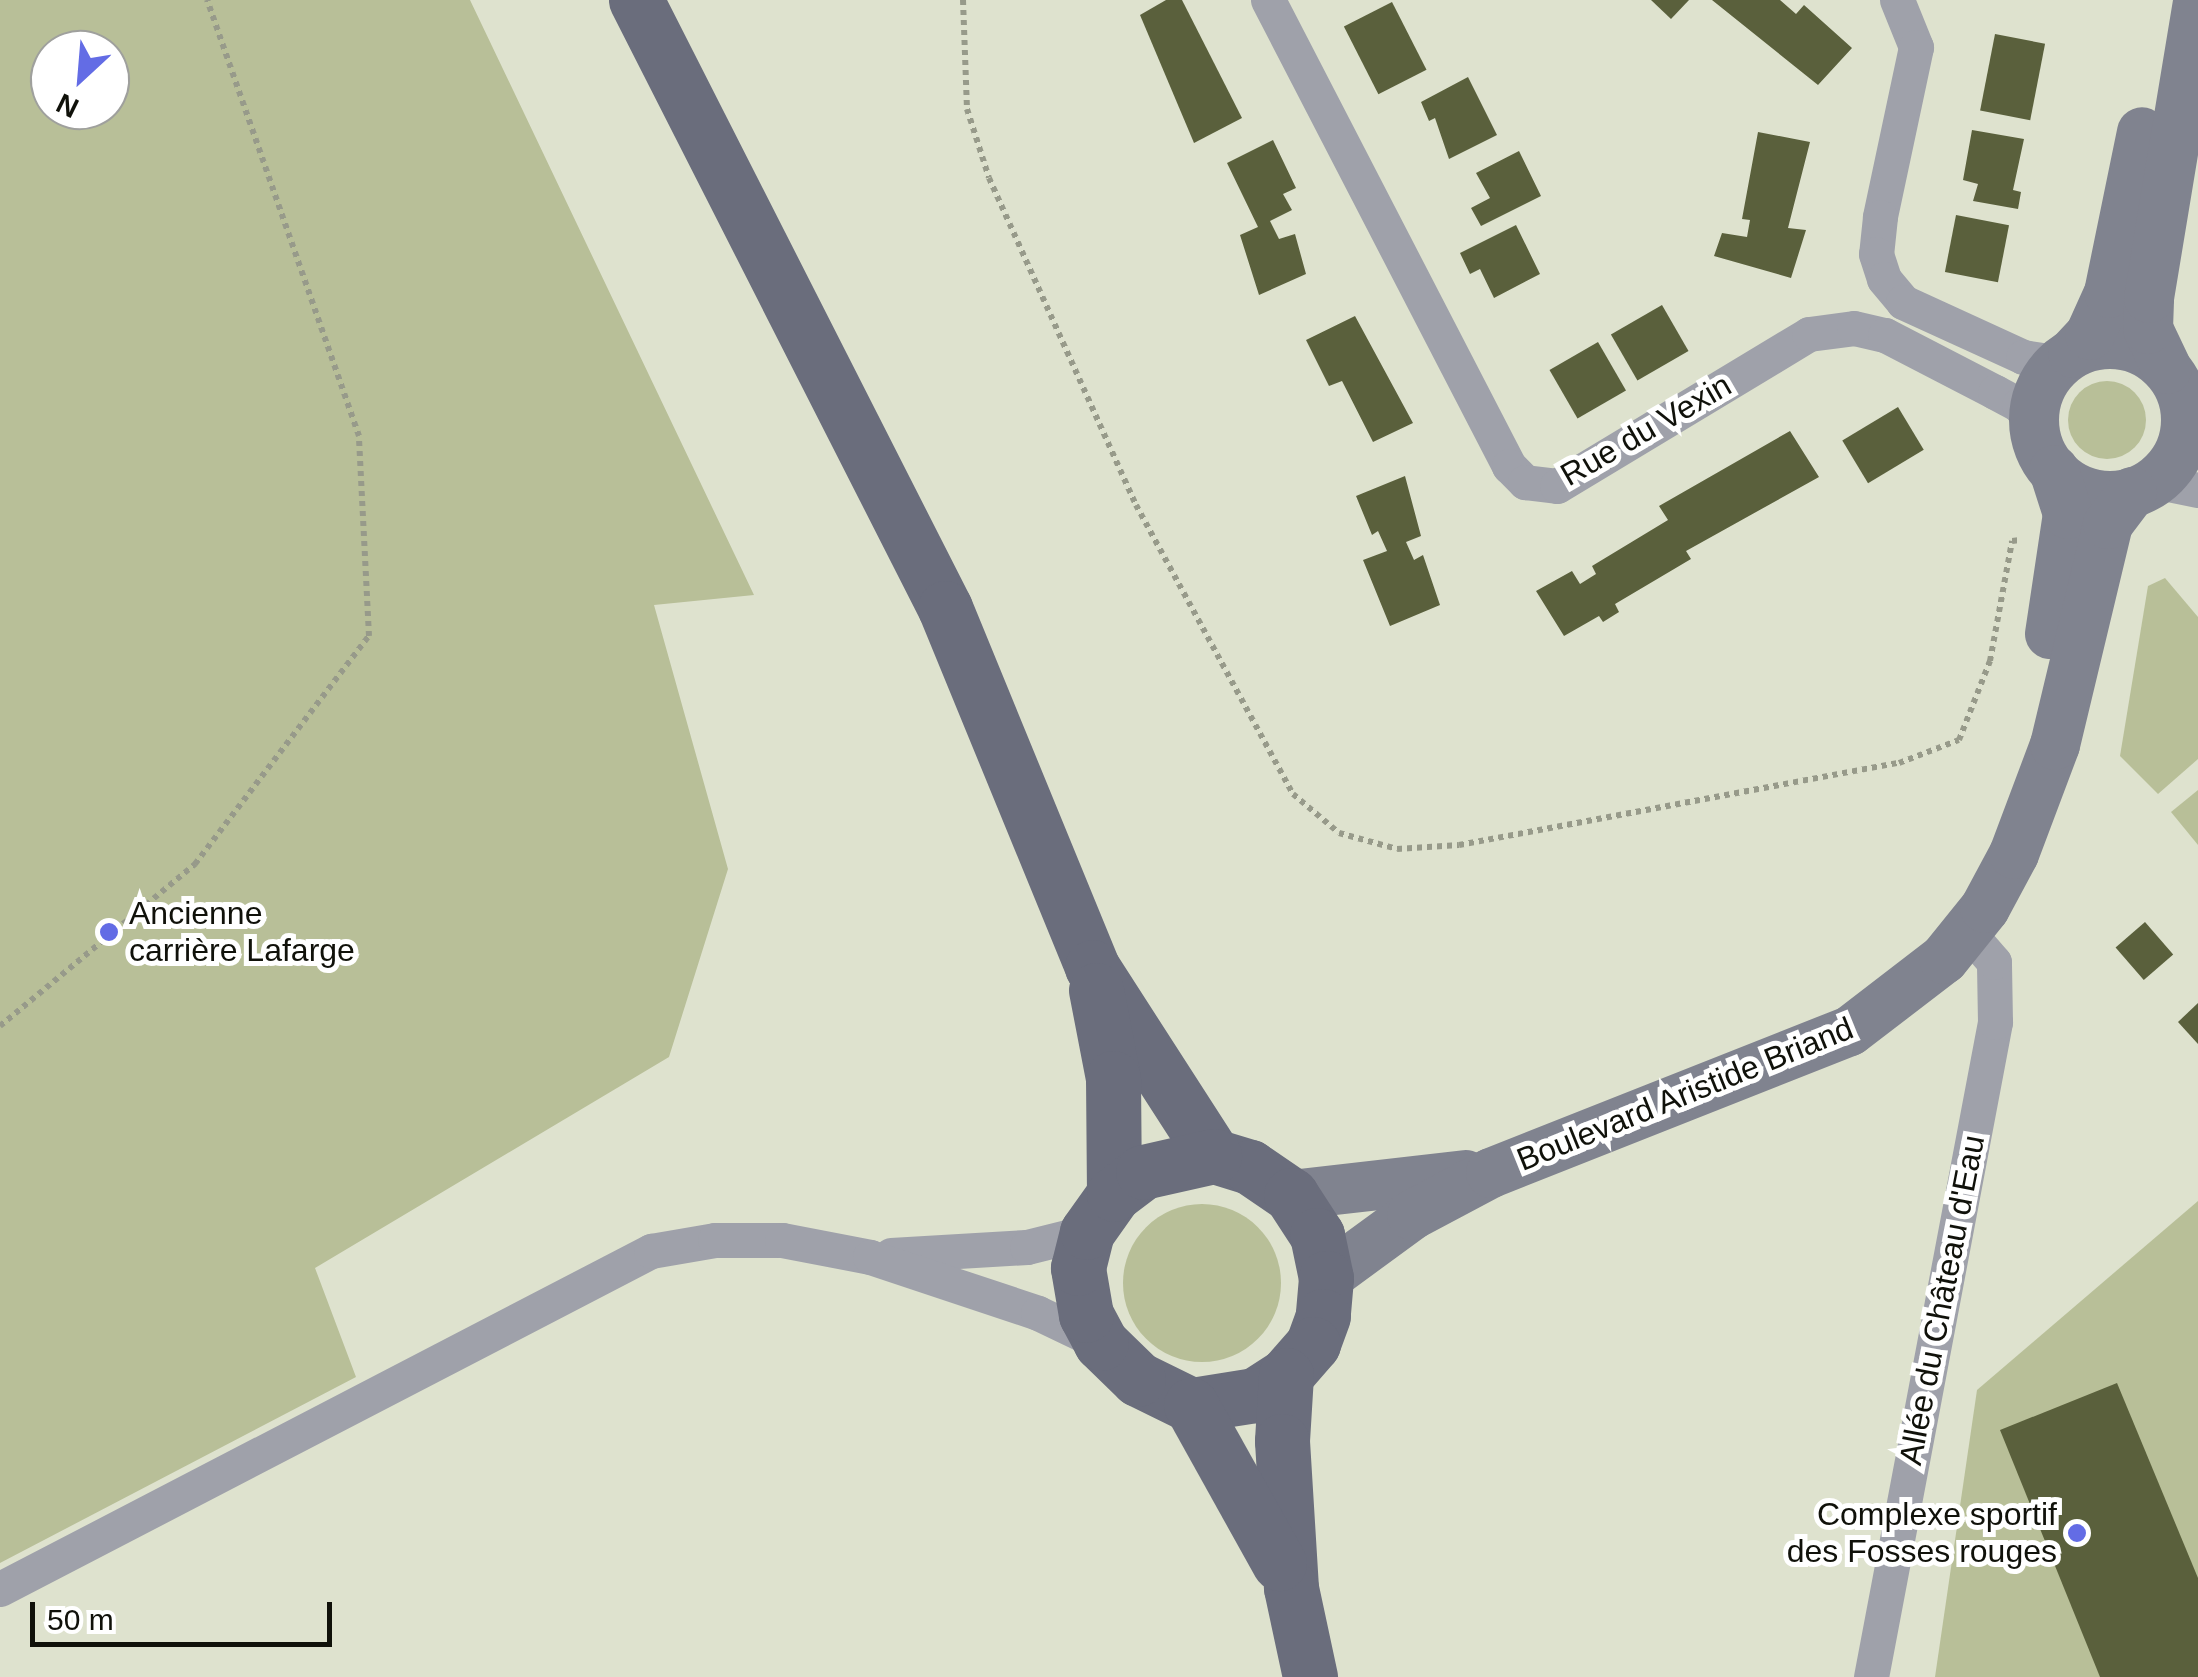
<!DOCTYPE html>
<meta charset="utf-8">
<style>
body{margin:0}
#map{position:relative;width:2198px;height:1677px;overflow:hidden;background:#dee2ce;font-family:Arial,sans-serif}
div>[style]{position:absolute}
.green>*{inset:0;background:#b8bf98}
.round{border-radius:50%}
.building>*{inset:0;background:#5a603c;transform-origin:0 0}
.path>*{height:6px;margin-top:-3px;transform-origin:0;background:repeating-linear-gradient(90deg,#979a8a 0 5px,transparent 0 10px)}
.street>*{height:35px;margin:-17.5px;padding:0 17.5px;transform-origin:17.5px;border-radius:17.5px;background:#9fa1aa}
.secondary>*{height:50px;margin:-25px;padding:0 25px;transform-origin:25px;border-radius:25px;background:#80838f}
.secondary>.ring{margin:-25px;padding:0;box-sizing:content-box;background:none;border:50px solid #80838f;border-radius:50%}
.primary>*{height:55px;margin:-27.5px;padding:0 27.5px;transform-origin:27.5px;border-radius:27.5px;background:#6a6d7c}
.dots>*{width:28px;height:28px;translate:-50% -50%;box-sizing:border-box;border:5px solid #fff;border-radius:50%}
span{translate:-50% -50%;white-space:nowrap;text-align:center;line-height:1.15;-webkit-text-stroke:10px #fff;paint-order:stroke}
.street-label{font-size:32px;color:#10110a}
.poi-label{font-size:32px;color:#10110a}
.left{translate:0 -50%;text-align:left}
.right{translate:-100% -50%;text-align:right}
.north{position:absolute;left:30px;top:30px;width:100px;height:100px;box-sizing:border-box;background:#fff;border:2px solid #9fa09d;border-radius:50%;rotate:206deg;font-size:28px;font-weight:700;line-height:40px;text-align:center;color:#10110a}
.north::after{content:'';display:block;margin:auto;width:35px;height:45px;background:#636ce5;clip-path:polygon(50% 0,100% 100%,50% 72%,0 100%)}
.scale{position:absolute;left:30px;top:1602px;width:302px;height:45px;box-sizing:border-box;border:5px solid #10110a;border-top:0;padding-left:12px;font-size:30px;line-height:35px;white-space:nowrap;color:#10110a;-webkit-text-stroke:8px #fff;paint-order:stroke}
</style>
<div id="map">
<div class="green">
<i style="clip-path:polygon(evenodd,0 0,470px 0,754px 595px,654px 605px,728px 869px,669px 1057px,315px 1268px,356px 1377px,0 1563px,0 0,50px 50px,110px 50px,110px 110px,50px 110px,50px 50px)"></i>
<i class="round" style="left:2068px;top:381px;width:78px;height:78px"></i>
<i style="clip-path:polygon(2165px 578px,2198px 617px,2198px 759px,2158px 794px,2120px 756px,2148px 586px)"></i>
<i style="clip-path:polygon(2198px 790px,2198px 845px,2171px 812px)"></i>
<i style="clip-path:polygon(2198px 1201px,2198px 1677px,1935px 1677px,1977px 1390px)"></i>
<i class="round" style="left:1123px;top:1204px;width:158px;height:158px"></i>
</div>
<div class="building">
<i style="clip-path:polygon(1166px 0,1182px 0,1242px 118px,1194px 143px,1140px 15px)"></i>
<i style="clip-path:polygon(1651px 0,1689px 0,1671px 19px)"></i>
<i style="clip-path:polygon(1712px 0,1780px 0,1796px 14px,1804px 5px,1852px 48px,1818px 85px)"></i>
<i style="left:1392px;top:2px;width:76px;height:54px;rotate:63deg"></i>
<i style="left:1995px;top:34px;width:51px;height:78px;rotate:11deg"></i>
<i style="clip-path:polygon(1468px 77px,1497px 135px,1449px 159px,1435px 118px,1429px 121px,1421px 102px)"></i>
<i style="clip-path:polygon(1972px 130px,2024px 139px,2013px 190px,2021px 192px,2018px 209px,1973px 201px,1978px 184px,1963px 180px)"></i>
<i style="clip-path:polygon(1758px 132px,1810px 142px,1788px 228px,1806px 230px,1791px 278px,1714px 256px,1722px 233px,1747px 237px,1750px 220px,1742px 219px)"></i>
<i style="clip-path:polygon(1273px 140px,1296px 188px,1283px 194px,1292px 210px,1270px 221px,1279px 239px,1295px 234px,1306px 274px,1259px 295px,1240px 235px,1258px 227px,1227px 163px)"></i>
<i style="clip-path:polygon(1519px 151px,1541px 196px,1481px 226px,1471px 208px,1490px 198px,1476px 173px)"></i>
<i style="left:1956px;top:215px;width:54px;height:58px;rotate:11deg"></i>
<i style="clip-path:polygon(1516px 225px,1540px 274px,1494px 298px,1480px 269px,1470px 274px,1460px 253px)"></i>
<i style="left:1662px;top:305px;width:53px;height:59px;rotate:60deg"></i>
<i style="clip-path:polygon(1355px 316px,1413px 423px,1373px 442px,1342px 381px,1329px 386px,1306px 340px)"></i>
<i style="left:1598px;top:342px;width:56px;height:56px;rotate:60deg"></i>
<i style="left:1898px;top:407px;width:50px;height:65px;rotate:59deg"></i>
<i style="clip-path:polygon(1790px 431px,1819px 477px,1686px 551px,1691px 559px,1615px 604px,1619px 612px,1603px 622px,1599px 616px,1564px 636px,1536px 591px,1572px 571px,1580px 584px,1596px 574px,1592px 566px,1668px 520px,1659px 506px)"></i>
<i style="clip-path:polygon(1405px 476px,1421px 536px,1406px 542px,1414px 560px,1423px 555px,1440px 605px,1390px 626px,1363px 560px,1387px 551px,1378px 531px,1372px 535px,1356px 496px)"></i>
<i style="left:2145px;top:922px;width:43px;height:39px;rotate:49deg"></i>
<i style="clip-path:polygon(2198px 1003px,2198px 1044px,2178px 1022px)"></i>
<i style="clip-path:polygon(2117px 1383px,2198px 1578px,2198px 1677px,2100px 1677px,2000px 1430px)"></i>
</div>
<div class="path">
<i style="left:963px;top:0;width:109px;rotate:87.9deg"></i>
<i style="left:967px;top:109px;width:72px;rotate:72.3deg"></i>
<i style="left:989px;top:178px;width:359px;rotate:65.8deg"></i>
<i style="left:1136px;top:505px;width:329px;rotate:61.5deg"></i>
<i style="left:1293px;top:794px;width:60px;rotate:40.3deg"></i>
<i style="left:1339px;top:833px;width:60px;rotate:15.4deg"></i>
<i style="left:1397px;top:849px;width:62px;rotate:-3.7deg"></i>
<i style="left:1459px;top:845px;width:448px;rotate:-10.6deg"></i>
<i style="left:1899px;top:763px;width:64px;rotate:-21deg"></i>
<i style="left:1959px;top:740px;width:85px;rotate:-68.6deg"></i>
<i style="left:1990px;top:661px;width:122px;rotate:-79.6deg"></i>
<i style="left:2012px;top:541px;width:8px;rotate:-7deg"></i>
<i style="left:0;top:1026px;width:254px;rotate:-39.7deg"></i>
<i style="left:195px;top:864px;width:287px;rotate:-52.7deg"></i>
<i style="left:369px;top:636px;width:200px;rotate:-92.9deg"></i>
<i style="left:359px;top:436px;width:462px;rotate:-109.2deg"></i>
</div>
<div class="street">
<i style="left:1268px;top:0;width:525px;rotate:62.65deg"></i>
<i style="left:1509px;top:466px;width:23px;rotate:45deg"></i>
<i style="left:1525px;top:482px;width:32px;rotate:7deg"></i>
<i style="left:1557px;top:486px;width:294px;rotate:-31.1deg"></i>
<i style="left:1809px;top:334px;width:45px;rotate:-7.6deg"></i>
<i style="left:1854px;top:328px;width:32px;rotate:13deg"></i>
<i style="left:1885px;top:335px;width:124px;rotate:27.4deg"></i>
<i style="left:1995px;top:392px;width:27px;rotate:28deg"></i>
<i style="left:2019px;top:405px;width:24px;rotate:52deg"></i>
<i style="left:1897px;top:0;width:51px;rotate:68deg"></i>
<i style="left:1916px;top:47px;width:174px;rotate:102deg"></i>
<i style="left:1880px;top:217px;width:37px;rotate:96deg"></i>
<i style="left:1876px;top:254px;width:26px;rotate:72deg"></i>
<i style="left:1884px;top:279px;width:30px;rotate:50deg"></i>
<i style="left:1903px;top:302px;width:132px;rotate:24.6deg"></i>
<i style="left:2023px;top:357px;width:36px;rotate:9deg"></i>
<i style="left:2186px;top:427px;width:27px;rotate:63deg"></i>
<i style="left:2154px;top:481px;width:45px;rotate:11.6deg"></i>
<i style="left:891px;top:1255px;width:136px;rotate:-3.4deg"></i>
<i style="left:1027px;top:1247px;width:62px;rotate:-14deg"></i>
<i style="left:0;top:1589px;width:734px;rotate:-27.44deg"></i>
<i style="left:651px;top:1251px;width:65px;rotate:-9.8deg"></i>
<i style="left:715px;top:1240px;width:67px"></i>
<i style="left:782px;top:1240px;width:90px;rotate:10.9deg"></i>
<i style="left:870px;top:1257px;width:177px;rotate:18.4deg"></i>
<i style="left:1038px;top:1313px;width:70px;rotate:25.5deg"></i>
<i style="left:1871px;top:1677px;width:667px;rotate:-79.28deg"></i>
<i style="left:1995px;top:1022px;width:60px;rotate:-91deg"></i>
<i style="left:1994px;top:962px;width:40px;rotate:-131deg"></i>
</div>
<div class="secondary">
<i class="ring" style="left:2034px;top:344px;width:102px;height:102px"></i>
<i style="left:2073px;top:353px;width:25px;rotate:-47deg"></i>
<i style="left:2090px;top:335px;width:46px;rotate:-65.7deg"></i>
<i style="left:2109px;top:293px;width:164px;rotate:-78.4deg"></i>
<i style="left:2167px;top:369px;width:44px;rotate:-115.4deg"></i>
<i style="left:2148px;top:329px;width:31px;rotate:-88deg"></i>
<i style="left:2149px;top:298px;width:300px;rotate:-80.6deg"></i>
<i style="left:2050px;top:634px;width:121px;rotate:-81.5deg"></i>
<i style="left:2068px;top:514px;width:46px;rotate:-107.7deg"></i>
<i style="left:1291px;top:1195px;width:176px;rotate:-6.5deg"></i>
<i style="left:1326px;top:1278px;width:107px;rotate:-36.2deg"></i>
<i style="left:1412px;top:1215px;width:89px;rotate:-28deg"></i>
<i style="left:1491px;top:1173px;width:386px;rotate:-21.6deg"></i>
<i style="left:1850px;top:1031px;width:118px;rotate:-37.5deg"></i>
<i style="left:1944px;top:959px;width:65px;rotate:-51.2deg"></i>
<i style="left:1985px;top:908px;width:61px;rotate:-61.8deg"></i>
<i style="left:2014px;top:854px;width:116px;rotate:-69.4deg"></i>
<i style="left:2055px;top:745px;width:227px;rotate:-76.5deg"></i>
<i style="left:2108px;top:524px;width:40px;rotate:-53deg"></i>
</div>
<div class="primary">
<i style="left:636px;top:0;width:682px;rotate:63.06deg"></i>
<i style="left:945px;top:608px;width:388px;rotate:67.7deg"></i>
<i style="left:1092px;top:967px;width:225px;rotate:57.2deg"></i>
<i style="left:1096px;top:990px;width:90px;rotate:79.1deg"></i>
<i style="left:1113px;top:1078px;width:116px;rotate:89.5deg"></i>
<i style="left:1214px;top:1156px;width:38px;rotate:17deg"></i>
<i style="left:1250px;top:1167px;width:50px;rotate:34.3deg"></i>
<i style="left:1291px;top:1195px;width:48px;rotate:57deg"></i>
<i style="left:1317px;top:1235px;width:44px;rotate:78.2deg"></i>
<i style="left:1326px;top:1278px;width:38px;rotate:95deg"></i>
<i style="left:1323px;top:1316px;width:30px;rotate:110deg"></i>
<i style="left:1313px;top:1344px;width:41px;rotate:131.1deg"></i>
<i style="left:1286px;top:1375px;width:37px;rotate:147deg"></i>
<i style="left:1255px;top:1395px;width:65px;rotate:171.1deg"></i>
<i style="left:1191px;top:1405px;width:59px;rotate:-153.9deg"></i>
<i style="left:1138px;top:1379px;width:52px;rotate:-135.8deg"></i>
<i style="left:1101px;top:1343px;width:32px;rotate:-118deg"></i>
<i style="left:1086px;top:1315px;width:48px;rotate:-99.7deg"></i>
<i style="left:1078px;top:1268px;width:37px;rotate:-76deg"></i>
<i style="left:1087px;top:1232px;width:47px;rotate:-54.6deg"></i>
<i style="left:1114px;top:1194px;width:36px;rotate:-37deg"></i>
<i style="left:1143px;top:1172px;width:73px;rotate:-12.7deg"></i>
<i style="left:1286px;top:1375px;width:66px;rotate:93.5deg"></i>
<i style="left:1282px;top:1441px;width:147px;rotate:86.5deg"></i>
<i style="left:1291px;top:1588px;width:91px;rotate:77.9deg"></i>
<i style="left:1191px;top:1405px;width:181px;rotate:60.9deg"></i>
</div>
<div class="dots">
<i style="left:109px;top:932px;background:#636ce5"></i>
<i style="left:2077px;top:1533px;background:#636ce5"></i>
</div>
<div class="street-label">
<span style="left:1646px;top:430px;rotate:-30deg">Rue du Vexin</span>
<span style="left:1685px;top:1094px;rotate:-22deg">Boulevard Aristide Briand</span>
<span style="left:1942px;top:1300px;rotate:-79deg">Allée du Château d'Eau</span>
</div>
<div class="poi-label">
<span class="left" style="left:129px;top:932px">Ancienne<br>carrière Lafarge</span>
<span class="right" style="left:2057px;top:1533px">Complexe sportif<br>des Fosses rouges</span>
</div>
<div class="north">N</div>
<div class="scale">50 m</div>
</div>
